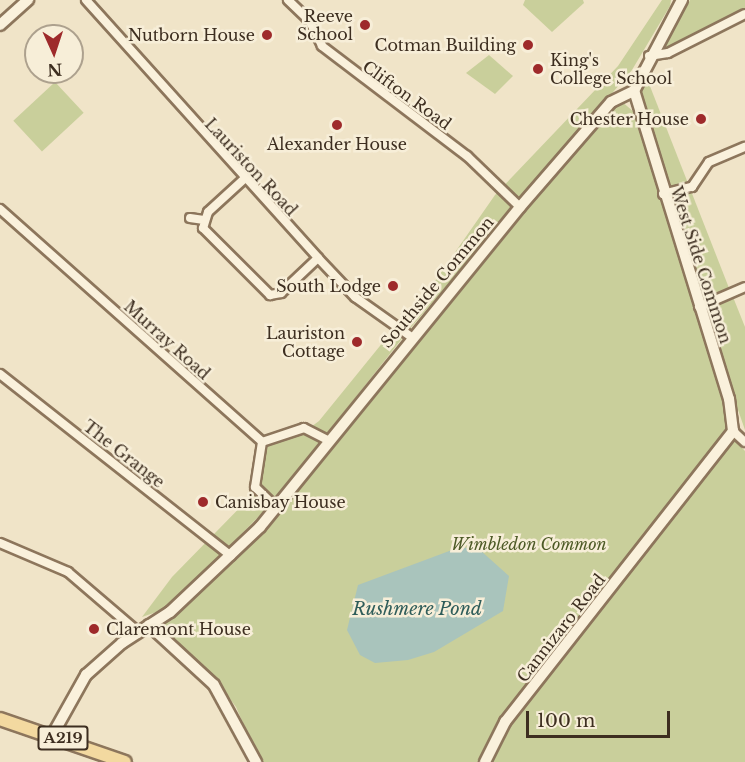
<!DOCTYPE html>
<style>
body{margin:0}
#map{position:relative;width:745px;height:762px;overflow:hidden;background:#f0e4c8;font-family:"Libre Baskerville",serif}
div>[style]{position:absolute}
.green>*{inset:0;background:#c9cf9b;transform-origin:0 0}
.water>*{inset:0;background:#a9c4bc}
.roads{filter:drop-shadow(2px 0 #8d765c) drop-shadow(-2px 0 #8d765c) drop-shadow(0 2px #8d765c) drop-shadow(0 -2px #8d765c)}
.street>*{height:8px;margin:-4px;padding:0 4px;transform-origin:4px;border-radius:4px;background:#faf1dc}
.secondary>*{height:10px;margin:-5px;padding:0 5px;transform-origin:5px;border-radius:5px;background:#faf1dc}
.primary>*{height:12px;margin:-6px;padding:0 6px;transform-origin:6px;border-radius:6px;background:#f3d9a0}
.dots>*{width:16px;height:16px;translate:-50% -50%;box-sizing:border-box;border:3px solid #f7eed8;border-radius:50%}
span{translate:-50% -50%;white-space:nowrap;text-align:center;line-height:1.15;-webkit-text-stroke:5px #f7eed8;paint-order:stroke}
.shield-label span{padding:2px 4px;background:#f7eed8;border:2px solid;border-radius:4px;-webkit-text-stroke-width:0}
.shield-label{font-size:15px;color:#3d2e20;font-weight:700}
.poi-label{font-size:16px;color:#3d2e20}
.right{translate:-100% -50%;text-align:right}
.left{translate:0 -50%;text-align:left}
.street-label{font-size:16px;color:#3d2e20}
.park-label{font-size:16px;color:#4d5a26;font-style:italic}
.water-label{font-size:18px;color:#2f5d5a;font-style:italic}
.north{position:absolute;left:24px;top:24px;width:60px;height:60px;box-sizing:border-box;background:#f7eed8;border:2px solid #ada18e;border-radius:50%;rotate:177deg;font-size:16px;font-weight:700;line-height:24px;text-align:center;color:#3d2e20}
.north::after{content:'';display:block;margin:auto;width:21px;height:27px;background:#9e2a2b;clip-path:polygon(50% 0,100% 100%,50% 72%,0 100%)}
.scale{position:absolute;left:526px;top:711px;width:144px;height:27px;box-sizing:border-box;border:3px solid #3d2e20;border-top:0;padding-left:8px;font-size:18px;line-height:21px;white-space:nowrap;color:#3d2e20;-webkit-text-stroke:4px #f7eed8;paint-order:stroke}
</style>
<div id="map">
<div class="green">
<i style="clip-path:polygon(525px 0,583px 0,584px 3px,552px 32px,523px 5px)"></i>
<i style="clip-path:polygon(662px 0,671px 0,670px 6px,632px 70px,408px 331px,272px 503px,168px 608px,142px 617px,172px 577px,260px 487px,259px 467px,269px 444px,304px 432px,319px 421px,401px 320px,410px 317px,495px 195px,618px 66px)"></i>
<i style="clip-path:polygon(690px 0,745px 0,745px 10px,662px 50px)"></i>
<i style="clip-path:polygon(489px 55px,513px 76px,495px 94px,466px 73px)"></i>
<i style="clip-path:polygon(646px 76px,729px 288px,707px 297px,702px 296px,640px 98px)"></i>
<i style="left:55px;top:82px;width:42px;height:57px;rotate:47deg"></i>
<i style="clip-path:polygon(621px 101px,634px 112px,727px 402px,726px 431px,745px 451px,745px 762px,260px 762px,236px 707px,216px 680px,161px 627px,271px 525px,406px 348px)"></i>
<i style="clip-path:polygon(733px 297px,745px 327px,745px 430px,706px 318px,710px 307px)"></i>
</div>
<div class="water">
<i style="clip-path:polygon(460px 547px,480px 550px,509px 576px,503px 611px,434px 652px,408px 660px,375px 663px,360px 655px,347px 630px,358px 585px)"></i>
</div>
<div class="roads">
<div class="street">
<i style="left:86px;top:0;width:347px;rotate:48deg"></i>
<i style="left:318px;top:258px;width:54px;rotate:46.5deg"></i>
<i style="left:355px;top:297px;width:67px;rotate:35.3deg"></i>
<i style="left:288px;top:0;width:29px;rotate:44deg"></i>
<i style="left:309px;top:20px;width:29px;rotate:63deg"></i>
<i style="left:322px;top:46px;width:182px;rotate:37.2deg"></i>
<i style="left:467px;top:156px;width:74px;rotate:43.9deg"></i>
<i style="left:649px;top:56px;width:19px;rotate:-9deg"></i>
<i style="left:668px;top:53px;width:86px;rotate:-26.9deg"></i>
<i style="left:243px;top:180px;width:47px;rotate:137.6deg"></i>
<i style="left:208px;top:212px;width:17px;rotate:107deg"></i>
<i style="left:203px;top:228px;width:95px;rotate:45deg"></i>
<i style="left:270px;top:295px;width:11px;rotate:-10deg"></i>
<i style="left:281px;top:293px;width:51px;rotate:-43.4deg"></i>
<i style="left:663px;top:194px;width:30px;rotate:-14deg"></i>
<i style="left:692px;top:187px;width:30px;rotate:-56deg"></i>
<i style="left:709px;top:162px;width:39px;rotate:-23deg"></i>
<i style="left:0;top:209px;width:351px;rotate:41.6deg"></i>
<i style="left:262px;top:442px;width:44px;rotate:-18.4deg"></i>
<i style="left:304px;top:428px;width:27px;rotate:27deg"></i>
<i style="left:190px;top:218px;width:14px;rotate:8deg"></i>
<i style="left:699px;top:307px;width:50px;rotate:-23.5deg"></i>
<i style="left:0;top:374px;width:294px;rotate:38.2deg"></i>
<i style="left:733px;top:431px;width:16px;rotate:43deg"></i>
<i style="left:262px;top:442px;width:46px;rotate:98.8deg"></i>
<i style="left:255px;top:487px;width:29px;rotate:44deg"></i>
<i style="left:0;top:543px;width:74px;rotate:23.1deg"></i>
<i style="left:68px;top:572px;width:92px;rotate:40.6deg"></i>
</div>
<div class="secondary">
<i style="left:0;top:25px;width:38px;rotate:-42deg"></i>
<i style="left:149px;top:625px;width:88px;rotate:42.7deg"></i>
<i style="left:214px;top:685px;width:88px;rotate:61.4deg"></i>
<i style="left:53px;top:734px;width:68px;rotate:-60.8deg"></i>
<i style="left:86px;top:675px;width:48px;rotate:-41.6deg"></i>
<i style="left:122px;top:643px;width:57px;rotate:-32.9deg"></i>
<i style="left:170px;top:612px;width:124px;rotate:-43.4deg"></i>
<i style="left:260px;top:527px;width:412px;rotate:-50.9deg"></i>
<i style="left:520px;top:207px;width:139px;rotate:-49.1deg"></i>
<i style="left:611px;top:102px;width:25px;rotate:-26deg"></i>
<i style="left:485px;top:762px;width:45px;rotate:-63.4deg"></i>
<i style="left:505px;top:722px;width:370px;rotate:-51.9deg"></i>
<i style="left:733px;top:431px;width:32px;rotate:-97deg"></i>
<i style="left:729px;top:399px;width:322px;rotate:-107.1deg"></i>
<i style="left:634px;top:91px;width:103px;rotate:-62.2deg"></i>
</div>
<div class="primary">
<i style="left:0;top:719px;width:132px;rotate:19deg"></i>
</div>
</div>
<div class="dots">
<i style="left:365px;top:25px;background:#9e2a2b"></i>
<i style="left:267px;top:35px;background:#9e2a2b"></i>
<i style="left:528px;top:45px;background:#9e2a2b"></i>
<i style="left:538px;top:69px;background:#9e2a2b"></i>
<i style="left:701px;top:119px;background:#9e2a2b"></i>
<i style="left:337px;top:125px;background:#9e2a2b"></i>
<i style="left:393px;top:286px;background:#9e2a2b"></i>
<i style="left:357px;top:342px;background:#9e2a2b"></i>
<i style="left:203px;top:502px;background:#9e2a2b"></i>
<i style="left:94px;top:629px;background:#9e2a2b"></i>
</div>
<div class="shield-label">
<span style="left:63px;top:738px">A219</span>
</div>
<div class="poi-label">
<span class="right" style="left:353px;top:25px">Reeve<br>School</span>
<span class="right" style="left:255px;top:35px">Nutborn House</span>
<span class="right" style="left:516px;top:45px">Cotman Building</span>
<span class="left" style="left:550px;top:69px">King's<br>College School</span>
<span class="right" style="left:689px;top:119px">Chester House</span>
<span style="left:337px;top:144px">Alexander House</span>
<span class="right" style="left:381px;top:286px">South Lodge</span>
<span class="right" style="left:345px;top:342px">Lauriston<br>Cottage</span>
<span class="left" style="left:215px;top:502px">Canisbay House</span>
<span class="left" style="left:106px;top:629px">Claremont House</span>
</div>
<div class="street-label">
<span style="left:407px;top:95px;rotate:36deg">Clifton Road</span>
<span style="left:251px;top:167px;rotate:47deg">Lauriston Road</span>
<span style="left:701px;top:265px;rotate:72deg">West Side Common</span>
<span style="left:437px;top:282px;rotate:-50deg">Southside Common</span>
<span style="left:167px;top:340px;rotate:42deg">Murray Road</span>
<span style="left:124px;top:454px;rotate:38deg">The Grange</span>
<span style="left:561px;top:628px;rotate:-52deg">Cannizaro Road</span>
</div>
<div class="park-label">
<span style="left:529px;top:544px">Wimbledon Common</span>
</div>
<div class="water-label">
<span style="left:417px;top:609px">Rushmere Pond</span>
</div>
<div class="north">N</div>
<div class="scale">100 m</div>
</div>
